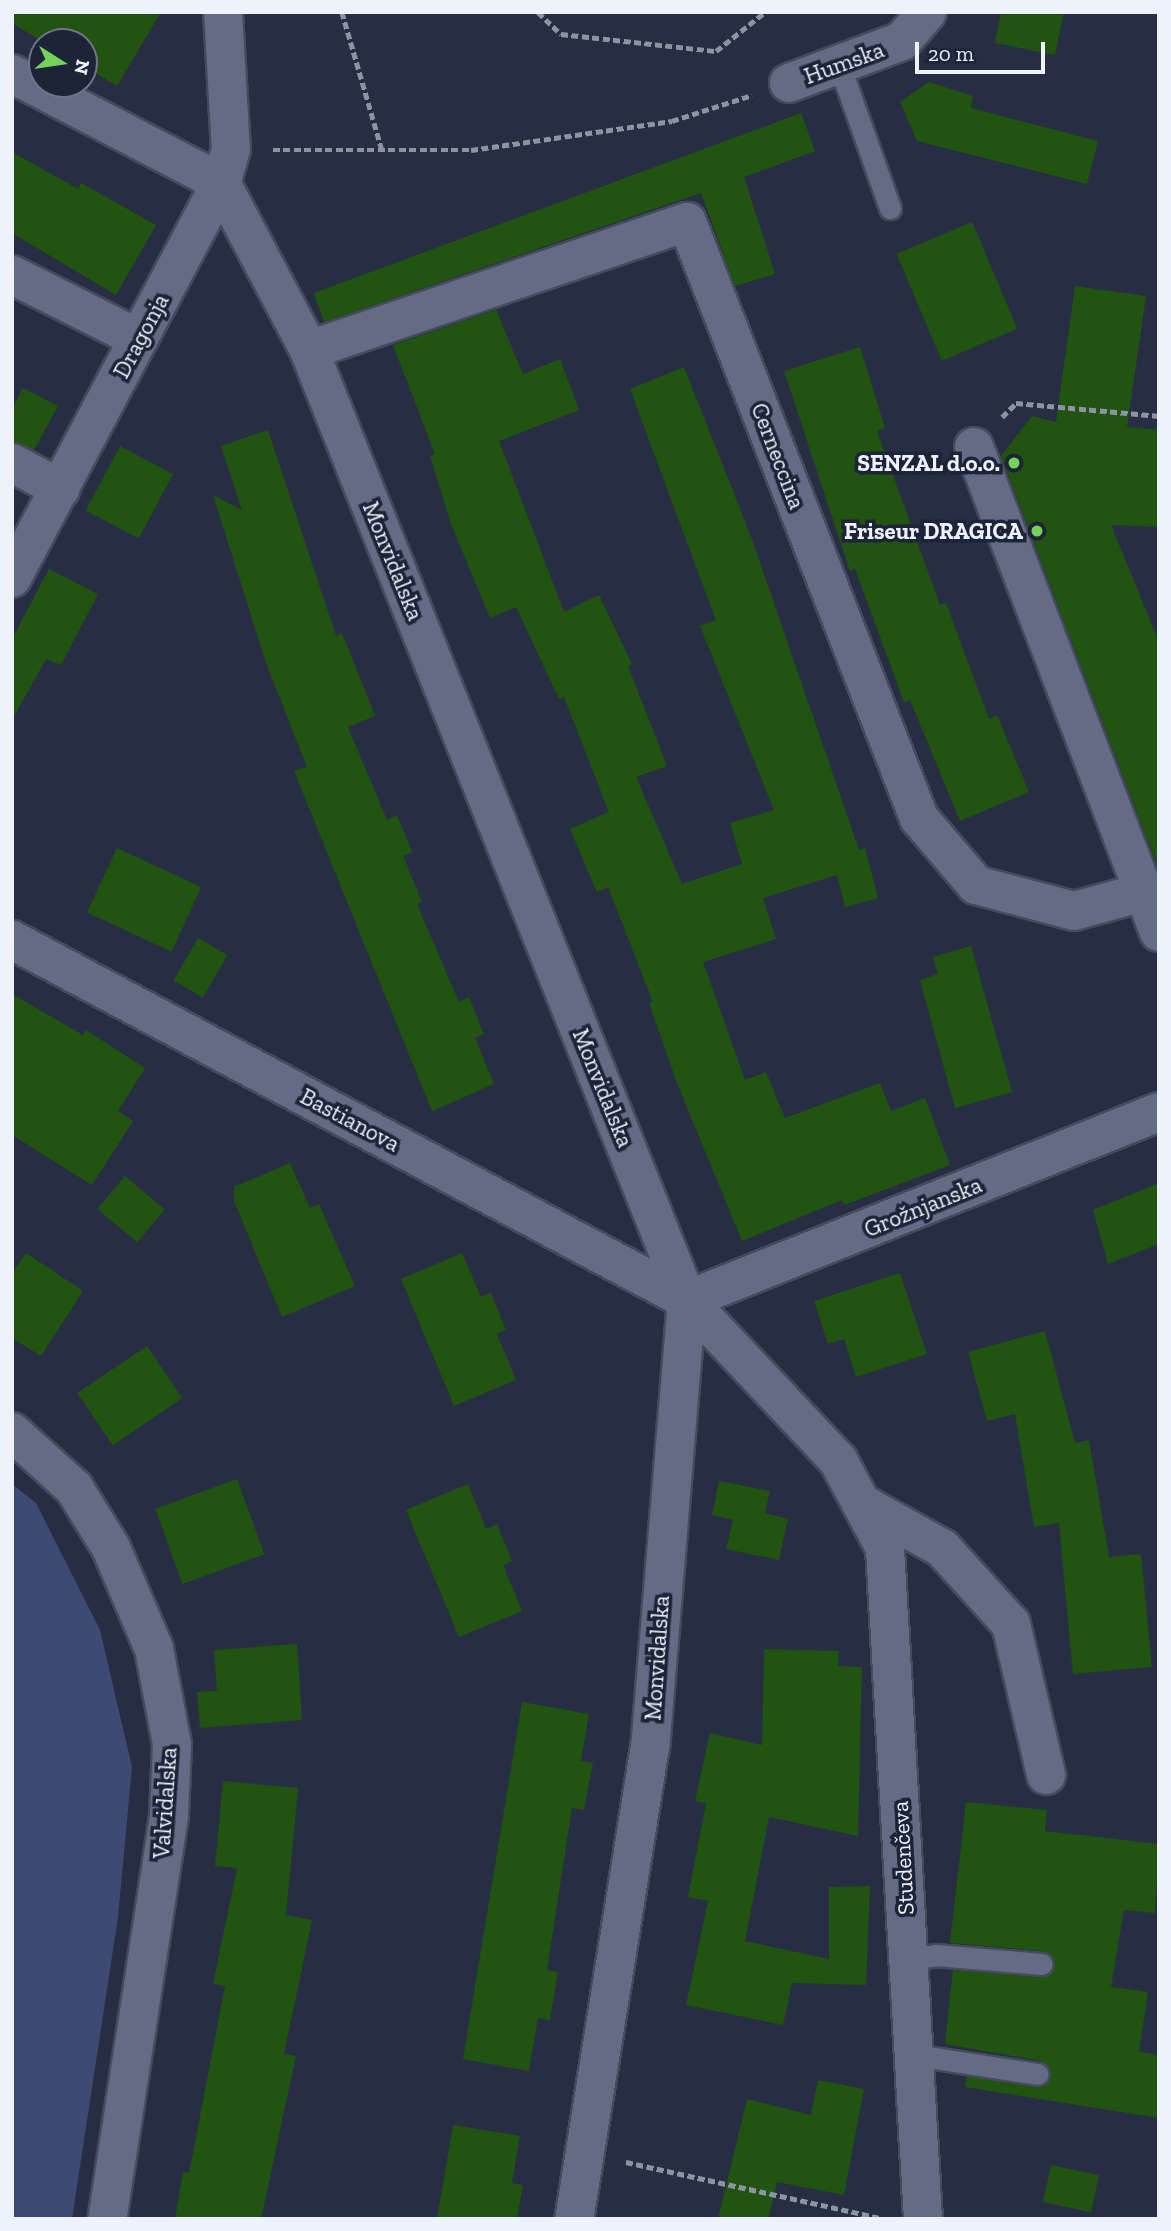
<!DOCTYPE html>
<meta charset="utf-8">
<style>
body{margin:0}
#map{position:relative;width:1171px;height:2231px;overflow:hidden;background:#272e43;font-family:"Zilla Slab",serif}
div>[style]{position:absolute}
.green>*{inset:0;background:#3d4a73}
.building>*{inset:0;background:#215311;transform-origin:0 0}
.path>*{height:4.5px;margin-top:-2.25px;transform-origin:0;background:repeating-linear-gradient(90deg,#8d93a3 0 7px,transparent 0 10.5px)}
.roads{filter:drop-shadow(2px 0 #454b5c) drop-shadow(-2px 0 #454b5c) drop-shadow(0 2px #454b5c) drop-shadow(0 -2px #454b5c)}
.lane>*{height:21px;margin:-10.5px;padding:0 10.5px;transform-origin:10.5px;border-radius:10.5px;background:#636c84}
.street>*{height:38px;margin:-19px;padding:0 19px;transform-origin:19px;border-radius:19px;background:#636c84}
.dots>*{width:19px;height:19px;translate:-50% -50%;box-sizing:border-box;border:4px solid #1d2438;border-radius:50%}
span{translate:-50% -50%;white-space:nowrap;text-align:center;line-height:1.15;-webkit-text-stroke:7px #1d2438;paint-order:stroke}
.street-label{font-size:23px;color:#edf2fd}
.poi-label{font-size:23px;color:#edf2fd;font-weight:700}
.right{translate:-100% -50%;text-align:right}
.frame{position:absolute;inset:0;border:14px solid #edf2fd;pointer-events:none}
.north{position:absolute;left:28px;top:28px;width:70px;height:70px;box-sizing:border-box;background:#1d2438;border:2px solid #707687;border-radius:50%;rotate:102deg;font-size:19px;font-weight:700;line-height:28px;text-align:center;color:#edf2fd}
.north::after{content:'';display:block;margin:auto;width:24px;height:32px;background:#75d25b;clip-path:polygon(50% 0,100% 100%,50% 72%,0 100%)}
.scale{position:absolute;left:915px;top:42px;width:130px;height:32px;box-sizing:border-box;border:4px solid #edf2fd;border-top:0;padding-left:9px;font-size:21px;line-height:24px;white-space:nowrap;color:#edf2fd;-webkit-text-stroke:5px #1d2438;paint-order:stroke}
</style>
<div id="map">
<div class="green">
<i style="clip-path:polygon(12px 1484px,36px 1503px,100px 1630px,132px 1767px,118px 1917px,72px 2219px,12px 2219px)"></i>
</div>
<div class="building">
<i style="clip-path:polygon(12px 12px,161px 12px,117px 86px,84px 66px,84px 42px,43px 42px,12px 23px)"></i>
<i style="clip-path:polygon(1001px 12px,1064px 12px,1055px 55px,995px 43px)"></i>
<i style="clip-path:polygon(929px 82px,973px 96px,971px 108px,1098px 141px,1087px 184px,917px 141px,900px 102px)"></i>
<i style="clip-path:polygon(801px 113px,815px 151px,744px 177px,775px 274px,735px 286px,701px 193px,324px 322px,314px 293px)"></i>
<i style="clip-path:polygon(12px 152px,78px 189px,81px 183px,156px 225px,116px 295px,12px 233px)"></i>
<i style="left:972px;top:222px;width:116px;height:82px;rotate:67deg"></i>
<i style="clip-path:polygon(1075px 286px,1146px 296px,1127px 427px,1159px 430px,1159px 527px,1111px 525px,1159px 642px,1159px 870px,1001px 456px,1032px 416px,1056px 422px)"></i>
<i style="clip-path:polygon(496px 310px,523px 374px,560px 359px,579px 410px,499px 441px,564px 612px,599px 595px,632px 664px,628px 666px,667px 766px,636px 777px,682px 884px,742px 864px,730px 823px,774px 810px,700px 626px,716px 620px,630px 389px,684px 367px,753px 542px,859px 850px,865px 848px,878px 898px,845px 907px,837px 875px,763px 898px,776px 939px,703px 962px,745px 1080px,766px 1072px,785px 1118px,880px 1083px,891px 1111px,925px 1098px,950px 1165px,844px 1205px,842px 1200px,742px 1241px,677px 1083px,649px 1003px,653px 1002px,608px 887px,597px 892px,570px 829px,609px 812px,564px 697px,559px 699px,516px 607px,490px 618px,451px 524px,430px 456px,435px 454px,393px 345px)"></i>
<i style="clip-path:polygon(860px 347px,885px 428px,877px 431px,940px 605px,946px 603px,989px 719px,997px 715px,1029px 792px,960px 821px,910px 700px,904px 702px,855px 569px,850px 571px,784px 371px)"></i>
<i style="clip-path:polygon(23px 388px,58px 406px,34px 450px,12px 441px,12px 409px)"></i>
<i style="clip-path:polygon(268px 430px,336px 636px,342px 633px,375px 716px,348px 727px,387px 820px,397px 815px,412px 852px,403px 856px,422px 902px,417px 904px,459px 1002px,469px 997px,484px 1034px,475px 1038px,494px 1084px,432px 1111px,294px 771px,307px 767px,266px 663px,213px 495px,242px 510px,221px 446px)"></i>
<i style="left:120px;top:446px;width:60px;height:73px;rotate:28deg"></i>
<i style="clip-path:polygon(49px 569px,98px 594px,61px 665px,46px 659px,12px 720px,12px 639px)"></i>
<i style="left:117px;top:848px;width:93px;height:71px;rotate:25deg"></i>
<i style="left:198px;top:938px;width:34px;height:49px;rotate:30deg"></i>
<i style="clip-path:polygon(971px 946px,1012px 1092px,955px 1108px,920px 980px,938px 974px,933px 957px)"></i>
<i style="clip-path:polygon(12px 994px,83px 1035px,86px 1030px,145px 1068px,118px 1111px,133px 1121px,92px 1185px,12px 1135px)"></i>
<i style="clip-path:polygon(290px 1163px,310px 1208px,319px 1204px,355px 1286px,282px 1317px,234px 1201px,234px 1187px)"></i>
<i style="left:125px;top:1176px;width:52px;height:43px;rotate:40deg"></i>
<i style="clip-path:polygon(1159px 1183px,1159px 1244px,1108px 1264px,1093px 1210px)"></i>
<i style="clip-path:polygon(26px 1253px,83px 1291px,41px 1356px,12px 1338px,12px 1274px)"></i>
<i style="clip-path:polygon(462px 1253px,481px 1297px,491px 1293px,506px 1330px,497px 1334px,516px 1380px,454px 1406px,401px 1279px)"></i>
<i style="clip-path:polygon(900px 1273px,927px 1354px,856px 1377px,844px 1339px,828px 1344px,814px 1301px)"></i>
<i style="clip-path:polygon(1045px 1331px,1075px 1443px,1089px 1440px,1109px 1557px,1141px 1554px,1152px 1667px,1073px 1674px,1059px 1523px,1034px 1527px,1015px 1414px,987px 1421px,968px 1352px)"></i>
<i style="left:147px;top:1346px;width:63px;height:84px;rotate:56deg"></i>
<i style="left:237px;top:1479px;width:80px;height:87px;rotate:70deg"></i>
<i style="clip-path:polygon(719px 1481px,770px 1491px,765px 1513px,788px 1519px,779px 1560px,726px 1549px,733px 1520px,712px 1515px)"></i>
<i style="clip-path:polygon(468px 1484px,486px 1529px,497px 1524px,512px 1561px,503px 1565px,522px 1611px,459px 1637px,406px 1510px)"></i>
<i style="clip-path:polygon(297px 1644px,302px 1720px,200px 1728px,197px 1692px,217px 1691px,214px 1650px)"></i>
<i style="clip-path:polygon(764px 1649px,839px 1651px,838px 1666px,862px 1667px,858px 1836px,769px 1817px,745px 1941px,829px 1959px,829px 1887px,870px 1886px,866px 1985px,792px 1983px,783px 2025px,686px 2005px,708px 1901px,688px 1897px,706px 1803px,695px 1801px,710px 1733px,762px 1745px)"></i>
<i style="clip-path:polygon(522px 1702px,589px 1714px,581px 1761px,593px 1763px,584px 1810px,572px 1808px,547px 1970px,558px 1972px,550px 2020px,538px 2018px,529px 2071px,463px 2059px)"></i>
<i style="clip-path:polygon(223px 1781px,298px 1788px,286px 1915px,312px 1920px,284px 2054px,296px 2056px,261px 2219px,175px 2219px,183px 2172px,189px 2173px,225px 1986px,213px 1984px,237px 1868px,215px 1866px)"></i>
<i style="clip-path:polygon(966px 1802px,1047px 1810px,1045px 1831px,1159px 1844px,1155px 1913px,1124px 1910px,1111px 1987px,1148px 1992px,1139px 2052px,1159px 2055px,1159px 2118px,965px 2087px,967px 2076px,1037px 2087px,1048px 2083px,1051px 2075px,1041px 2061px,945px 2044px,953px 1970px,1042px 1977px,1052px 1972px,1055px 1964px,1043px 1951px,950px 1943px)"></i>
<i style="clip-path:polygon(818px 2080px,864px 2089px,844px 2195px,777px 2182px,768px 2219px,718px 2219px,747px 2099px,811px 2115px)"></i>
<i style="clip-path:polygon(453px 2125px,520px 2136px,512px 2183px,523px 2185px,517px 2219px,437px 2219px)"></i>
<i style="left:1051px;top:2165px;width:49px;height:38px;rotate:12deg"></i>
</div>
<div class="path">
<i style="left:342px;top:12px;width:144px;rotate:73.8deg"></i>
<i style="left:538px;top:12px;width:32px;rotate:44deg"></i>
<i style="left:561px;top:34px;width:156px;rotate:6.3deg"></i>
<i style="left:716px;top:51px;width:63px;rotate:-38.5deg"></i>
<i style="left:273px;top:150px;width:198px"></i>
<i style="left:471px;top:150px;width:203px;rotate:-8.2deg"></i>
<i style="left:672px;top:121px;width:84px;rotate:-18deg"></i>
<i style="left:1002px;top:417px;width:20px;rotate:-45deg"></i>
<i style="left:1016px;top:403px;width:144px;rotate:5.2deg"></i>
<i style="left:626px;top:2162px;width:260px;rotate:12.4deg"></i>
</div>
<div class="roads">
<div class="lane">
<i style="left:839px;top:64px;width:153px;rotate:70.5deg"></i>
<i style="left:909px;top:1959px;width:27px;rotate:-8deg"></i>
<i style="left:936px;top:1955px;width:106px;rotate:4.9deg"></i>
<i style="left:915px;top:2055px;width:124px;rotate:8.8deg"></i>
</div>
<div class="street">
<i style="left:223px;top:12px;width:137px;rotate:86.7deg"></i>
<i style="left:231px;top:149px;width:35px;rotate:106deg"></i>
<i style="left:221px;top:183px;width:189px;rotate:62.2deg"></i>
<i style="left:309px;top:350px;width:1022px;rotate:68.3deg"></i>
<i style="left:687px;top:1300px;width:448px;rotate:94.7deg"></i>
<i style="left:650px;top:1746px;width:479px;rotate:99.1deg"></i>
<i style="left:12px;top:74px;width:236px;rotate:27.5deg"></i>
<i style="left:221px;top:183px;width:447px;rotate:117.9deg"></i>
<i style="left:789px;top:83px;width:121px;rotate:-20.4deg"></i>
<i style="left:902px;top:41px;width:38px;rotate:-49deg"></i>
<i style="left:12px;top:275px;width:142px;rotate:26.7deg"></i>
<i style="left:309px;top:350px;width:399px;rotate:-18.7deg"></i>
<i style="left:687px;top:222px;width:640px;rotate:68.73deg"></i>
<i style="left:919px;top:818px;width:88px;rotate:49.6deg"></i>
<i style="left:976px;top:885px;width:101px;rotate:14.9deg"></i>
<i style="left:1074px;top:911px;width:73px;rotate:-15.2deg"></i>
<i style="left:974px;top:447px;width:519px;rotate:69.12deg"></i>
<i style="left:12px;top:463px;width:55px;rotate:28deg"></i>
<i style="left:12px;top:940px;width:765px;rotate:28.07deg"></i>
<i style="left:687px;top:1300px;width:220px;rotate:46.7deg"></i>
<i style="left:838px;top:1460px;width:100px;rotate:61.9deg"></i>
<i style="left:885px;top:1548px;width:672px;rotate:86.76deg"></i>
<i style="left:687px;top:1300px;width:508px;rotate:-21.72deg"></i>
<i style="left:12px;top:1432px;width:84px;rotate:42.1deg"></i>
<i style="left:74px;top:1488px;width:70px;rotate:58.3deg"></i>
<i style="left:111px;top:1548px;width:110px;rotate:66.9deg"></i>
<i style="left:154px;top:1649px;width:97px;rotate:79.3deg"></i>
<i style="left:172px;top:1744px;width:72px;rotate:92.4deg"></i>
<i style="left:169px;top:1816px;width:408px;rotate:98.7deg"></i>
<i style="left:861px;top:1503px;width:93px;rotate:29.1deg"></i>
<i style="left:942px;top:1548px;width:103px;rotate:47.8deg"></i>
<i style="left:1011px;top:1624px;width:155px;rotate:76.9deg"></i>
</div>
</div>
<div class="dots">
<i style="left:1014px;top:463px;background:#75d25b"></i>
<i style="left:1037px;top:531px;background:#75d25b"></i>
</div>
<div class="street-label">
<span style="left:844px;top:63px;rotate:-20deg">Humska</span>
<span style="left:141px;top:336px;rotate:-62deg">Dragonja</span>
<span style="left:778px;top:456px;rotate:69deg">Cerneccina</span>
<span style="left:393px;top:561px;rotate:68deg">Monvidalska</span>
<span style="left:603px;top:1088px;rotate:68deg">Monvidalska</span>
<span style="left:350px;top:1120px;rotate:28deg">Bastianova</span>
<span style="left:923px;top:1207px;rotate:-22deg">Grožnjanska</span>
<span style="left:657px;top:1658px;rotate:-86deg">Monvidalska</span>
<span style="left:165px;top:1803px;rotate:-86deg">Valvidalska</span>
<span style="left:903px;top:1858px;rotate:-93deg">Studenčeva</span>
</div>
<div class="poi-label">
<span class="right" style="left:1000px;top:463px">SENZAL d.o.o.</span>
<span class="right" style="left:1023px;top:531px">Friseur DRAGICA</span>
</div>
<div class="frame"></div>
<div class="north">N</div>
<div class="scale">20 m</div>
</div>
